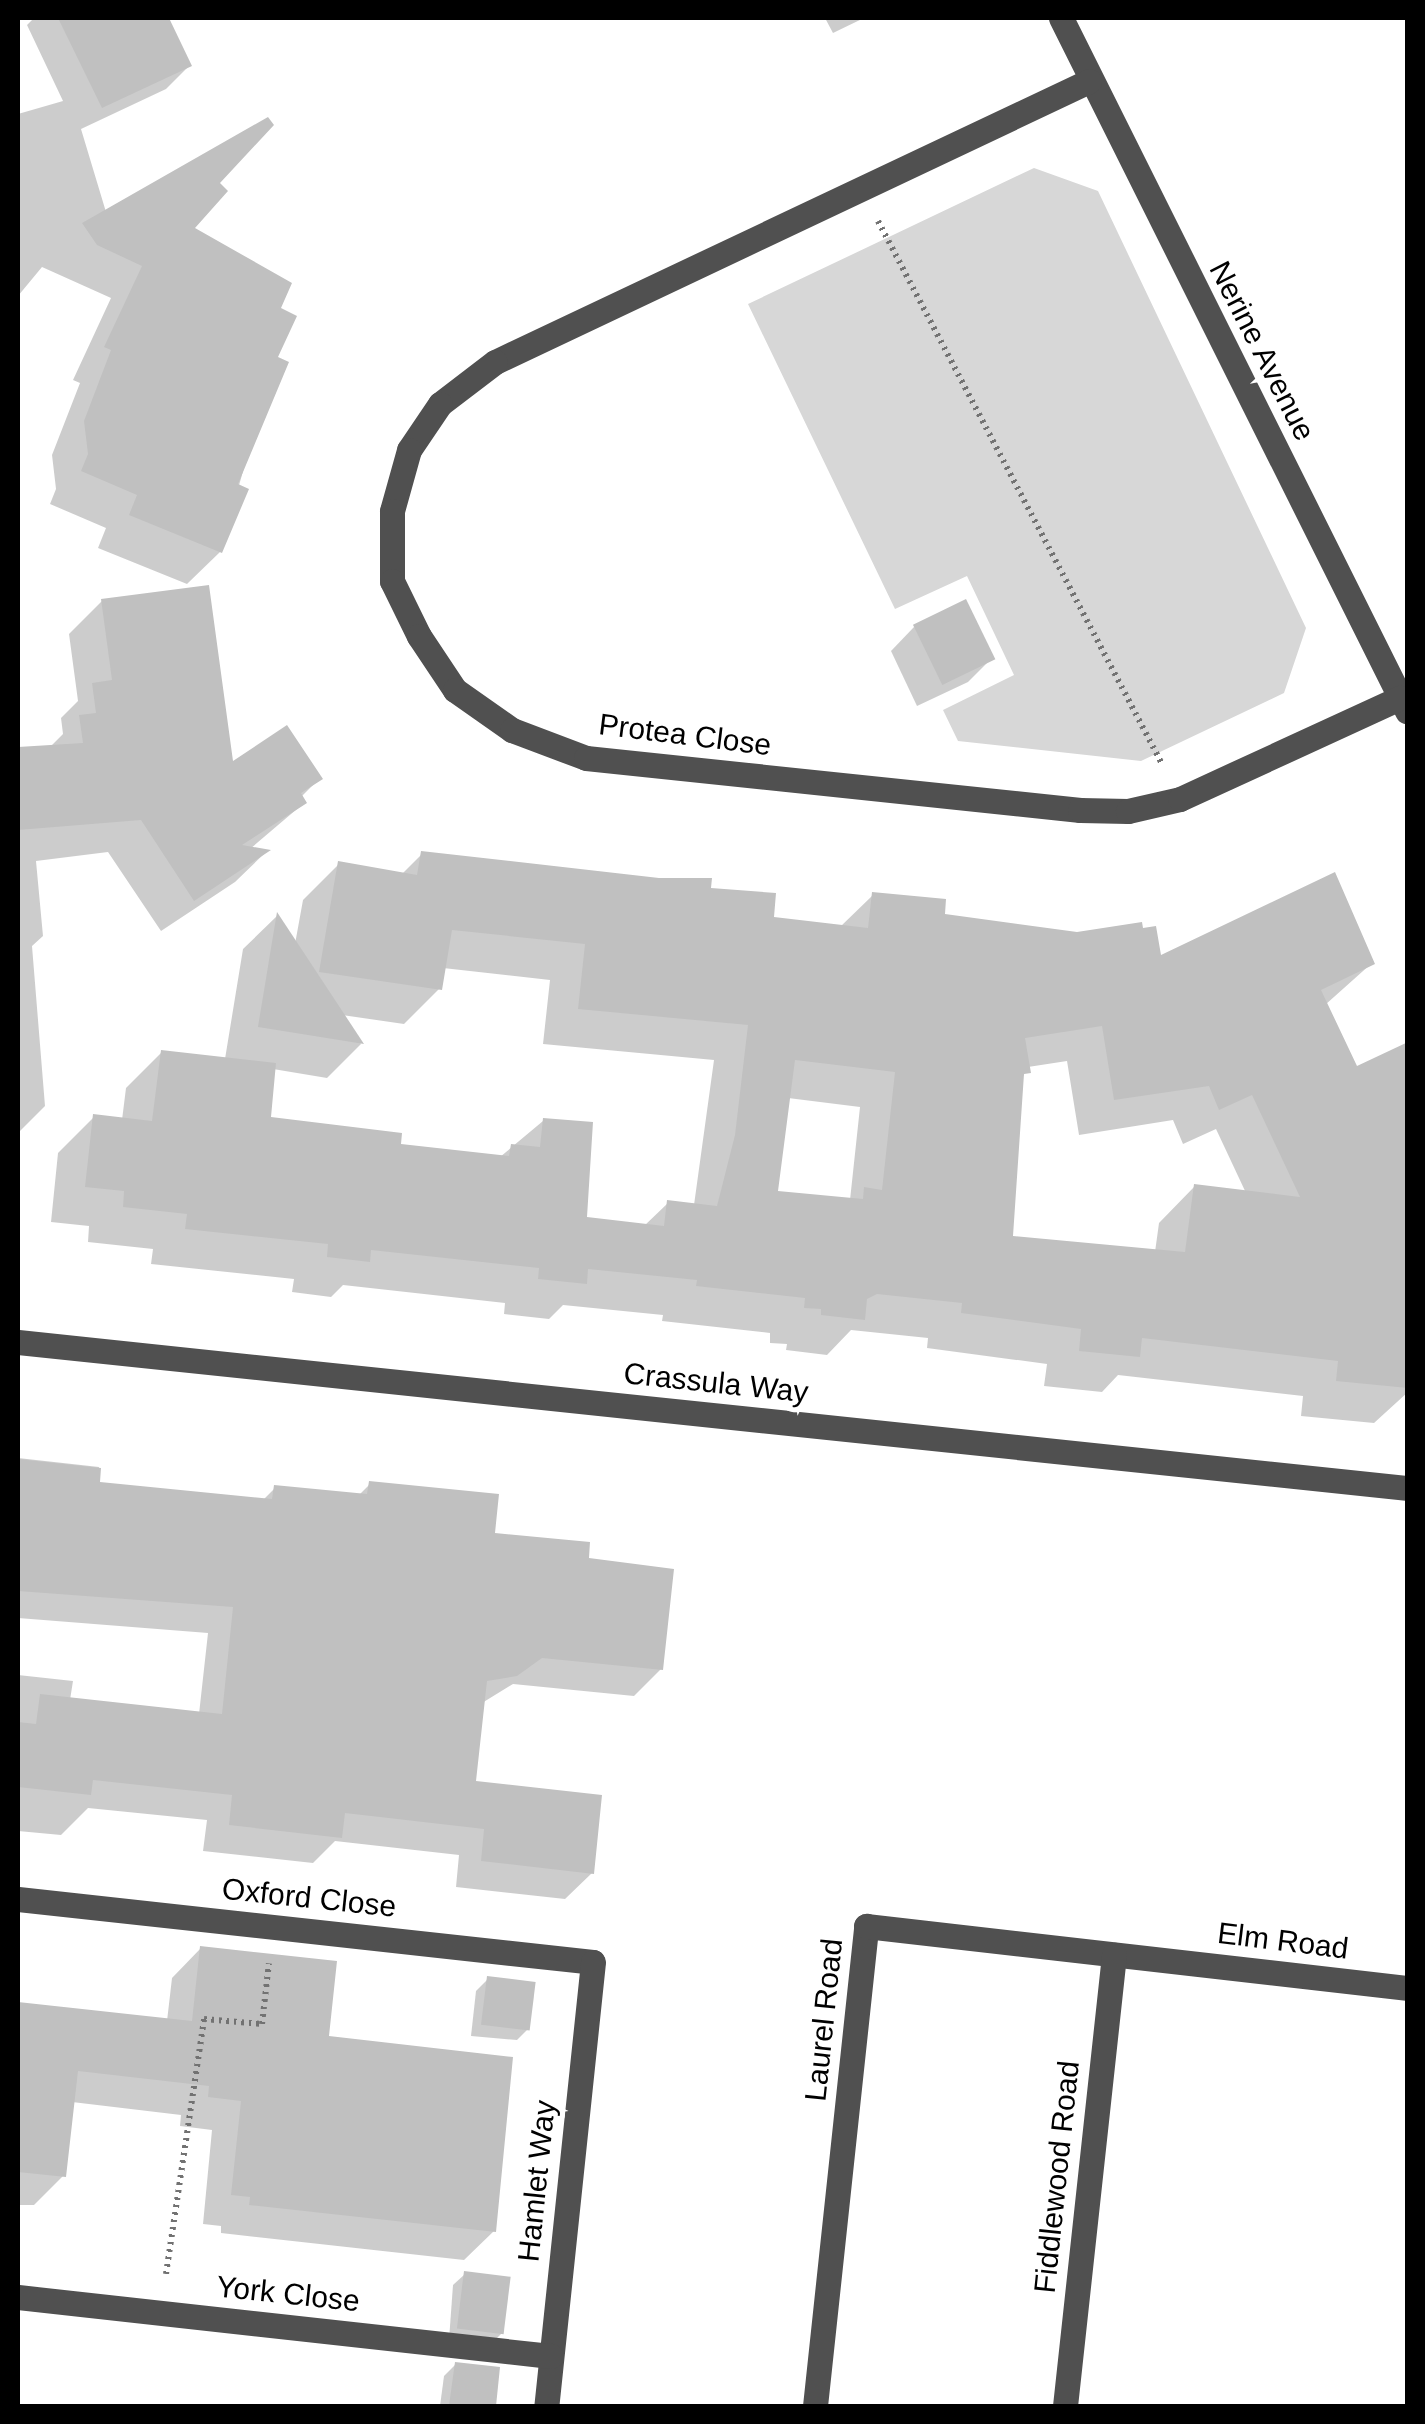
<!DOCTYPE html>
<style>
body{margin:0}
#map{position:relative;width:1425px;height:2424px;overflow:hidden;background:#fff;font-family:Arial,sans-serif}
div>[style]{position:absolute}
.green>*{inset:0;background:#d7d7d7}
.shadow>*{inset:0;background:#0003}
.building>*{inset:0;background:#c0c0c0;transform-origin:0 0}
.path>*{height:6px;margin-top:-3px;transform-origin:0;background:repeating-linear-gradient(90deg,#727272 0 2.5px,transparent 0 7.5px)}
.minor>*{height:25px;margin:-12.5px;padding:0 12.5px;transform-origin:12.5px;border-radius:12.5px;background:#505050}
span{translate:-50% -50%;white-space:nowrap;text-align:center;line-height:1.15;-webkit-text-stroke:10px #fff;paint-order:stroke}
.street-label{font-size:30px;color:#000}
.frame{position:absolute;inset:0;border:20px solid #000;pointer-events:none}
</style>
<div id="map">
<div class="green">
<i style="clip-path:polygon(1034px 168px,1098px 191px,1306px 628px,1284px 693px,1141px 761px,958px 741px,943px 710px,1014px 675px,967px 576px,895px 609px,748px 304px)"></i>
</div>
<div class="shadow">
<i style="clip-path:polygon(34px 18px,109px 18px,113px 25px,128px 18px,166px 18px,189px 66px,166px 89px,81px 129px,106px 212px,216px 183px,191px 229px,278px 310px,275px 359px,220px 552px,187px 584px,98px 548px,106px 528px,50px 504px,56px 489px,52px 455px,80px 383px,73px 380px,111px 298px,42px 267px,18px 296px,18px 114px,63px 101px,27px 25px)"></i>
<i style="clip-path:polygon(825px 18px,864px 18px,833px 33px)"></i>
<i style="clip-path:polygon(102px 601px,231px 765px,320px 778px,300px 798px,304px 803px,250px 849px,266px 852px,235px 882px,161px 931px,108px 852px,36px 861px,43px 936px,32px 946px,45px 1106px,18px 1133px,18px 749px,50px 747px,63px 734px,61px 718px,78px 701px,69px 634px)"></i>
<i style="clip-path:polygon(914px 627px,992px 658px,968px 682px,917px 706px,891px 651px)"></i>
<i style="clip-path:polygon(evenodd,422px 854px,708px 890px,771px 919px,840px 927px,873px 895px,942px 916px,1159px 959px,1372px 963px,1325px 1005px,1408px 1221px,1408px 1392px,1374px 1423px,1301px 1416px,1303px 1396px,1118px 1375px,1102px 1392px,1044px 1386px,1047px 1364px,927px 1348px,928px 1338px,851px 1330px,827px 1355px,786px 1350px,787px 1344px,770px 1343px,770px 1333px,662px 1321px,663px 1315px,563px 1305px,549px 1319px,504px 1314px,505px 1303px,343px 1285px,331px 1297px,292px 1292px,294px 1279px,151px 1264px,153px 1249px,88px 1242px,89px 1226px,51px 1222px,58px 1153px,94px 1117px,122px 1120px,126px 1088px,162px 1052px,225px 1059px,243px 949px,277px 916px,295px 944px,303px 900px,339px 864px,401px 875px,422px 854px,443px 968px,550px 980px,543px 1044px,714px 1060px,694px 1205px,668px 1203px,644px 1226px,585px 1219px,543px 1121px,500px 1157px,398px 1146px,268px 1119px,273px 1069px,327px 1078px,361px 1044px,342px 1015px,404px 1024px,439px 989px,443px 968px,422px 854px,1067px 1061px,1079px 1135px,1173px 1120px,1183px 1144px,1216px 1129px,1246px 1193px,1194px 1187px,1159px 1223px,1155px 1252px,1010px 1238px,1021px 1080px,1028px 1067px,1067px 1061px,422px 854px,788px 1098px,860px 1107px,850px 1200px,776px 1193px,788px 1098px)"></i>
<i style="clip-path:polygon(18px 1458px,99px 1467px,97px 1485px,262px 1501px,275px 1488px,358px 1496px,370px 1484px,493px 1535px,586px 1560px,661px 1669px,634px 1696px,513px 1684px,482px 1703px,473px 1783px,592px 1873px,565px 1899px,456px 1887px,459px 1855px,335px 1841px,313px 1863px,203px 1851px,207px 1820px,88px 1808px,61px 1835px,18px 1831px,18px 1675px,73px 1681px,70px 1700px,199px 1714px,208px 1633px,18px 1618px)"></i>
<i style="clip-path:polygon(201px 1948px,326px 2038px,494px 2231px,464px 2260px,221px 2233px,221px 2226px,203px 2224px,212px 2130px,180px 2126px,181px 2115px,72px 2102px,63px 2176px,34px 2205px,18px 2205px,18px 2004px,167px 2021px,172px 1978px)"></i>
<i style="clip-path:polygon(488px 1979px,528px 2029px,517px 2040px,471px 2036px,476px 1991px)"></i>
<i style="clip-path:polygon(465px 2274px,502px 2333px,490px 2345px,449px 2340px,453px 2285px)"></i>
<i style="clip-path:polygon(456px 2364px,498px 2369px,494px 2406px,440px 2406px,444px 2376px)"></i>
</div>
<div class="building">
<i style="clip-path:polygon(58px 18px,169px 18px,192px 66px,102px 108px)"></i>
<i style="clip-path:polygon(268px 117px,274px 125px,220px 183px,228px 191px,195px 228px,292px 283px,281px 308px,297px 316px,278px 357px,289px 362px,238px 484px,249px 489px,222px 553px,129px 515px,137px 495px,81px 471px,88px 454px,84px 421px,111px 350px,104px 347px,142px 266px,97px 245px,82px 223px)"></i>
<i style="clip-path:polygon(209px 585px,233px 761px,287px 725px,323px 779px,301px 793px,307px 803px,242px 845px,271px 850px,194px 901px,141px 820px,18px 830px,18px 747px,83px 743px,79px 715px,96px 713px,92px 683px,112px 680px,101px 599px)"></i>
<i style="left:966px;top:599px;width:67px;height:59px;rotate:64deg"></i>
<i style="clip-path:polygon(evenodd,421px 851px,659px 878px,712px 878px,711px 888px,776px 893px,774px 917px,868px 928px,872px 892px,946px 899px,945px 914px,1077px 932px,1142px 922px,1143px 928px,1156px 926px,1161px 955px,1335px 872px,1375px 964px,1321px 990px,1357px 1066px,1408px 1042px,1408px 1388px,1336px 1381px,1338px 1361px,1142px 1338px,1140px 1357px,1079px 1351px,1081px 1329px,961px 1313px,962px 1303px,877px 1294px,867px 1299px,865px 1320px,821px 1315px,821px 1309px,804px 1308px,805px 1298px,696px 1286px,697px 1280px,588px 1269px,587px 1284px,538px 1279px,539px 1268px,371px 1250px,370px 1262px,327px 1257px,328px 1244px,185px 1229px,187px 1214px,123px 1207px,124px 1191px,85px 1187px,93px 1114px,152px 1121px,161px 1050px,276px 1063px,271px 1117px,402px 1133px,401px 1144px,509px 1156px,511px 1144px,540px 1147px,543px 1118px,593px 1122px,587px 1217px,664px 1226px,667px 1200px,717px 1206px,735px 1135px,748px 1025px,578px 1009px,585px 944px,452px 930px,442px 990px,319px 972px,338px 861px,417px 875px,421px 851px,1102px 1026px,1114px 1100px,1209px 1086px,1219px 1110px,1252px 1095px,1300px 1197px,1194px 1184px,1185px 1252px,1013px 1236px,1024px 1074px,1031px 1073px,1025px 1038px,1102px 1026px,421px 851px,795px 1060px,895px 1072px,882px 1190px,864px 1187px,863px 1199px,778px 1191px,795px 1060px)"></i>
<i style="clip-path:polygon(277px 912px,364px 1044px,258px 1027px)"></i>
<i style="clip-path:polygon(18px 1459px,101px 1468px,100px 1482px,272px 1499px,274px 1485px,367px 1494px,369px 1481px,499px 1494px,495px 1533px,590px 1542px,589px 1558px,674px 1569px,663px 1670px,542px 1658px,517px 1676px,487px 1681px,476px 1781px,602px 1795px,594px 1874px,481px 1861px,484px 1829px,345px 1813px,342px 1838px,229px 1825px,232px 1795px,93px 1780px,91px 1795px,18px 1787px,18px 1722px,36px 1724px,40px 1694px,222px 1714px,233px 1607px,18px 1591px)"></i>
<i style="clip-path:polygon(200px 1946px,337px 1961px,329px 2036px,513px 2057px,496px 2232px,249px 2205px,250px 2197px,231px 2195px,241px 2101px,208px 2097px,209px 2086px,78px 2071px,66px 2177px,18px 2172px,18px 2002px,192px 2021px)"></i>
<i style="left:487px;top:1976px;width:49px;height:49px;rotate:7deg"></i>
<i style="left:464px;top:2271px;width:47px;height:58px;rotate:7deg"></i>
<i style="clip-path:polygon(455px 2362px,500px 2367px,496px 2406px,449px 2406px)"></i>
</div>
<div class="path">
<i style="left:878px;top:221px;width:613px;rotate:62.39deg"></i>
<i style="left:166px;top:2274px;width:258px;rotate:-81.5deg"></i>
<i style="left:204px;top:2019px;width:58px;rotate:4.9deg"></i>
<i style="left:262px;top:2024px;width:61px;rotate:-83.5deg"></i>
</div>
<div class="minor">
<i style="left:1061px;top:18px;width:775px;rotate:63.47deg"></i>
<i style="left:1089px;top:81px;width:657px;rotate:154.68deg"></i>
<i style="left:495px;top:362px;width:69px;rotate:142.6deg"></i>
<i style="left:440px;top:404px;width:55px;rotate:124deg"></i>
<i style="left:409px;top:450px;width:63px;rotate:105.6deg"></i>
<i style="left:392px;top:511px;width:70px;rotate:90deg"></i>
<i style="left:392px;top:581px;width:61px;rotate:63.9deg"></i>
<i style="left:419px;top:636px;width:65px;rotate:56.3deg"></i>
<i style="left:455px;top:690px;width:70px;rotate:35.1deg"></i>
<i style="left:512px;top:730px;width:79px;rotate:20.7deg"></i>
<i style="left:586px;top:758px;width:497px;rotate:6deg"></i>
<i style="left:1080px;top:810px;width:48px;rotate:1.2deg"></i>
<i style="left:1128px;top:811px;width:53px;rotate:-13deg"></i>
<i style="left:1180px;top:799px;width:242px;rotate:-24.7deg"></i>
<i style="left:18px;top:1342px;width:1398px;rotate:6deg"></i>
<i style="left:18px;top:1899px;width:578px;rotate:6.25deg"></i>
<i style="left:593px;top:1962px;width:446px;rotate:96deg"></i>
<i style="left:18px;top:2297px;width:536px;rotate:6.32deg"></i>
<i style="left:815px;top:2406px;width:483px;rotate:-83.9deg"></i>
<i style="left:866px;top:1926px;width:546px;rotate:6.53deg"></i>
<i style="left:1065px;top:2406px;width:454px;rotate:-83.8deg"></i>
</div>
<div class="street-label">
<span style="left:1262px;top:351px;rotate:63deg">Nerine Avenue</span>
<span style="left:685px;top:735px;rotate:7deg">Protea Close</span>
<span style="left:716px;top:1383px;rotate:6deg">Crassula Way</span>
<span style="left:309px;top:1898px;rotate:6deg">Oxford Close</span>
<span style="left:1283px;top:1941px;rotate:7deg">Elm Road</span>
<span style="left:824px;top:2020px;rotate:-84deg">Laurel Road</span>
<span style="left:1057px;top:2177px;rotate:-84deg">Fiddlewood Road</span>
<span style="left:537px;top:2181px;rotate:-84deg">Hamlet Way</span>
<span style="left:288px;top:2294px;rotate:6deg">York Close</span>
</div>
<div class="frame"></div>
</div>
